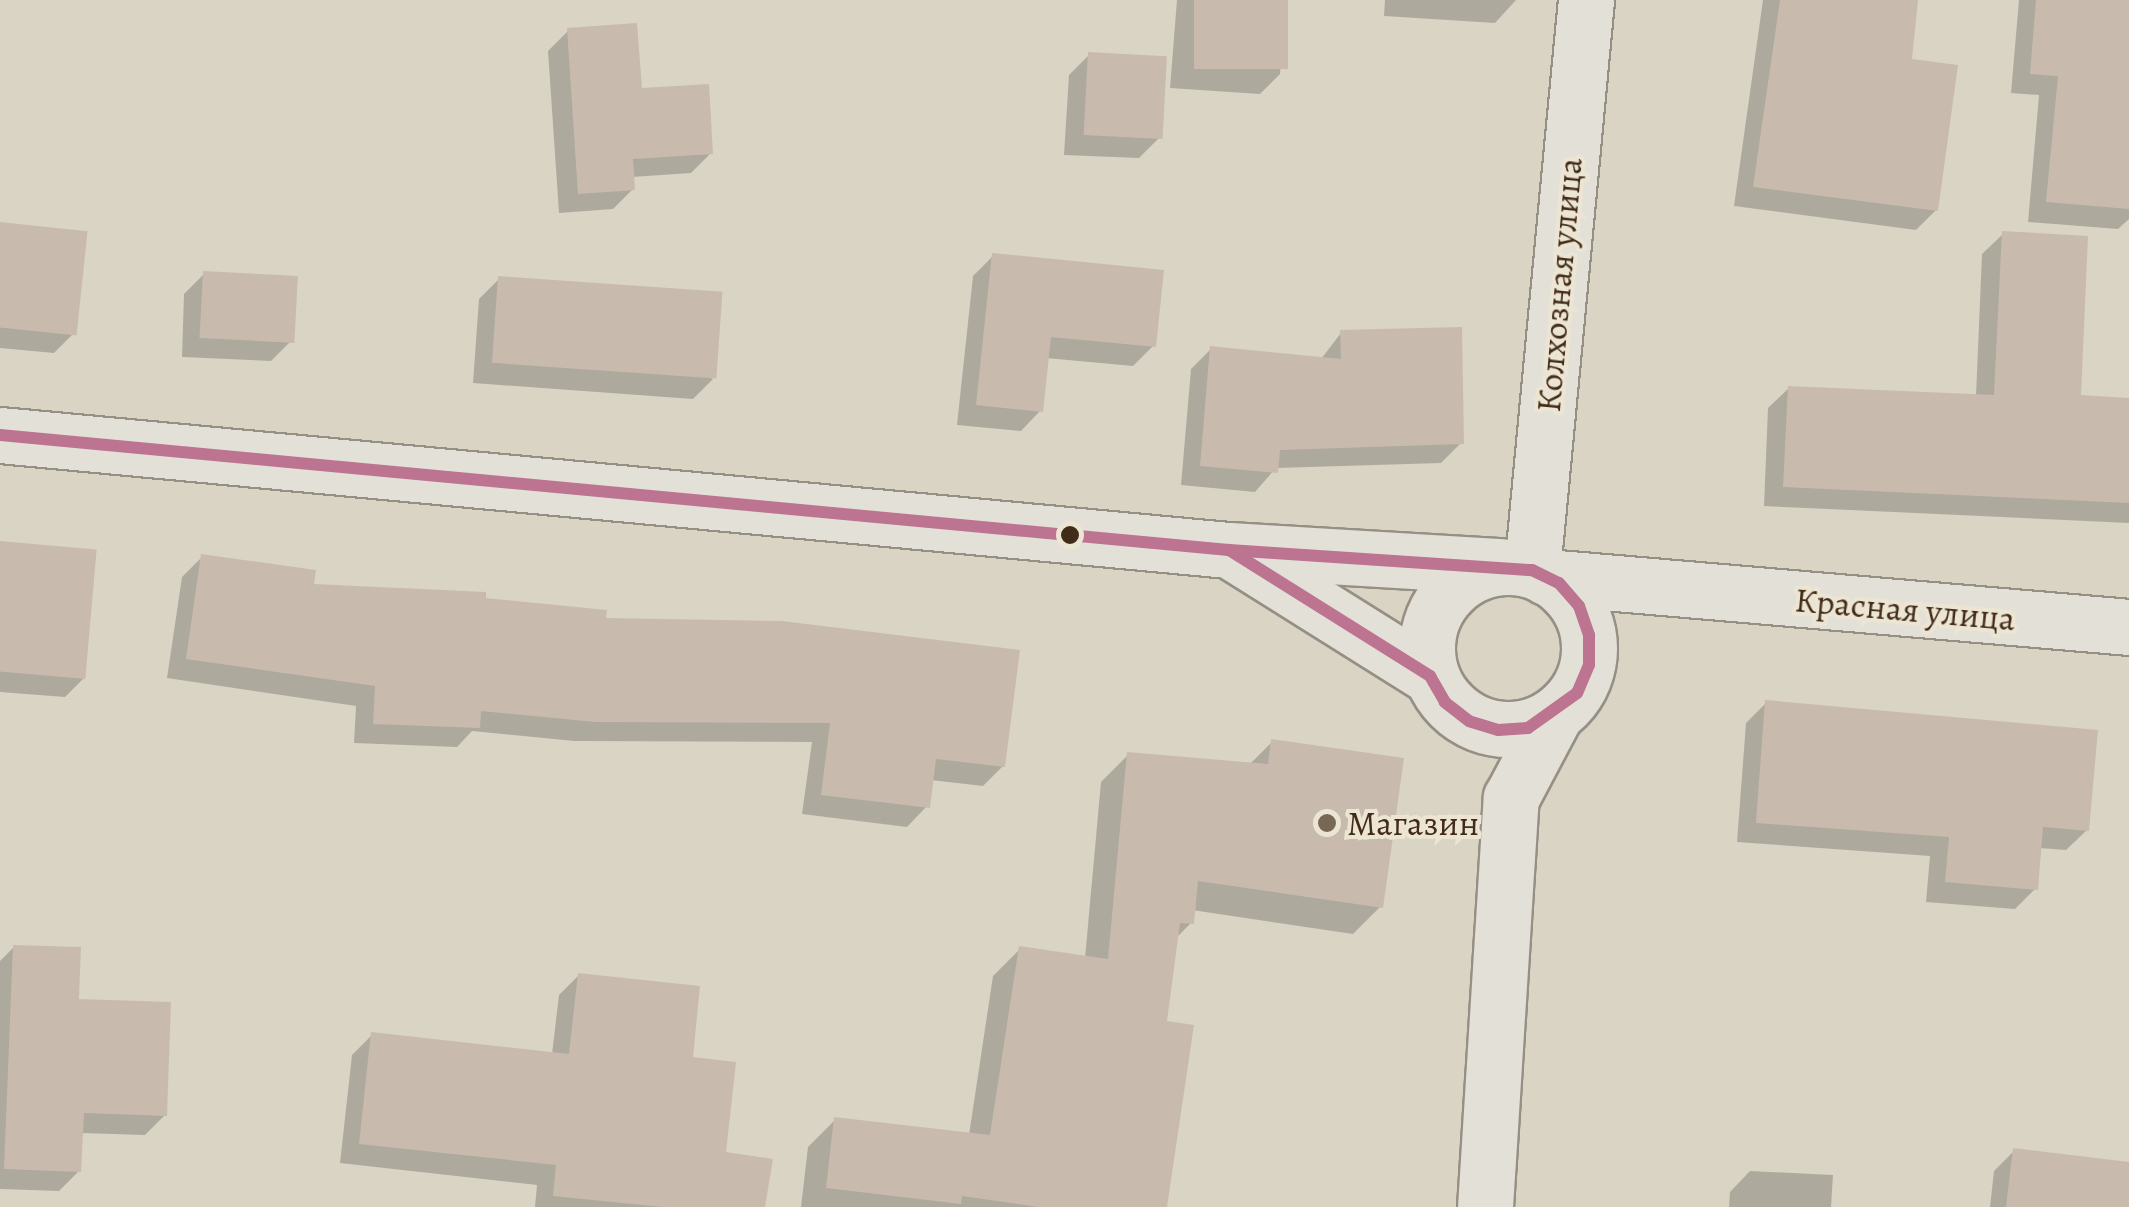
<!DOCTYPE html>
<meta charset="utf-8">
<style>
body{margin:0}
#map{position:relative;width:2129px;height:1207px;overflow:hidden;background:#dad4c5;font-family:Alegreya,serif}
div>[style]{position:absolute}
.shadow>*{inset:0;background:#0003}
.building>*{inset:0;background:#c8bbae;transform-origin:0 0}
.roads{filter:drop-shadow(2px 0 #958f84) drop-shadow(-2px 0 #958f84) drop-shadow(0 2px #958f84) drop-shadow(0 -2px #958f84)}
.minor>*{height:55px;margin:-27.5px;padding:0 27.5px;transform-origin:27.5px;border-radius:27.5px;background:#e3e0d8}
.minor>.ring{margin:-27.5px;padding:0;box-sizing:content-box;background:none;border:55px solid #e3e0d8;border-radius:50%}
.bus-1>*{height:12px;margin:-6px;padding:0 6px;transform-origin:6px;border-radius:6px;background:#bc7491}
.dots>*{width:28px;height:28px;translate:-50% -50%;box-sizing:border-box;border:5px solid #ede5d3;border-radius:50%}
span{translate:-50% -50%;white-space:nowrap;text-align:center;line-height:1.15;-webkit-text-stroke:8px #ede5d3;paint-order:stroke}
.street-label{font-size:35px;color:#412c19}
.poi-label{font-size:35px;color:#412c19}
.left{translate:0 -50%;text-align:left}
</style>
<div id="map">
<div class="shadow">
<i style="clip-path:polygon(1177px 0,1285px 0,1280px 74px,1260px 94px,1170px 88px)"></i>
<i style="clip-path:polygon(1385px 0,1516px 0,1495px 23px,1384px 16px)"></i>
<i style="clip-path:polygon(1763px 0,1915px 0,1909px 61px,1936px 210px,1916px 230px,1734px 206px)"></i>
<i style="clip-path:polygon(2019px 0,2129px 0,2129px 219px,2118px 229px,2028px 222px,2039px 95px,2011px 93px)"></i>
<i style="clip-path:polygon(568px 31px,640px 91px,711px 153px,691px 173px,632px 177px,633px 189px,613px 209px,559px 213px,548px 51px)"></i>
<i style="clip-path:polygon(1089px 55px,1159px 138px,1139px 158px,1064px 155px,1069px 75px)"></i>
<i style="clip-path:polygon(0 223px,74px 333px,54px 353px,0 348px)"></i>
<i style="clip-path:polygon(2003px 234px,2078px 398px,2129px 401px,2129px 523px,1764px 506px,1768px 408px,1789px 388px,1976px 396px,1982px 254px)"></i>
<i style="clip-path:polygon(993px 256px,1153px 346px,1133px 366px,1046px 358px,1041px 410px,1021px 431px,957px 425px,973px 276px)"></i>
<i style="clip-path:polygon(204px 274px,291px 341px,271px 361px,182px 357px,184px 294px)"></i>
<i style="clip-path:polygon(499px 279px,713px 379px,693px 399px,473px 383px,479px 299px)"></i>
<i style="clip-path:polygon(1341px 333px,1461px 443px,1441px 463px,1276px 468px,1255px 492px,1181px 485px,1191px 369px,1211px 349px,1321px 359px)"></i>
<i style="clip-path:polygon(0 544px,85px 677px,65px 697px,0 692px)"></i>
<i style="clip-path:polygon(202px 557px,311px 587px,483px 600px,603px 620px,1003px 766px,983px 786px,931px 780px,927px 806px,907px 827px,802px 814px,812px 742px,574px 741px,472px 731px,457px 747px,354px 743px,356px 706px,167px 678px,182px 577px)"></i>
<i style="clip-path:polygon(1766px 703px,2087px 830px,2066px 850px,2039px 848px,2035px 889px,2015px 909px,1926px 902px,1930px 856px,1737px 842px,1746px 723px)"></i>
<i style="clip-path:polygon(1272px 742px,1380px 907px,1353px 934px,1192px 910px,1191px 923px,1176px 938px,1164px 1023px,1165px 1207px,801px 1207px,808px 1147px,835px 1120px,969px 1135px,993px 976px,1020px 949px,1085px 958px,1101px 782px,1128px 755px,1249px 765px)"></i>
<i style="clip-path:polygon(14px 947px,76px 1001px,165px 1115px,145px 1135px,81px 1133px,79px 1171px,59px 1191px,0 1189px,0 961px)"></i>
<i style="clip-path:polygon(579px 975px,690px 1059px,724px 1154px,762px 1207px,535px 1207px,537px 1185px,340px 1163px,352px 1055px,372px 1035px,552px 1054px,559px 995px)"></i>
<i style="clip-path:polygon(2014px 1151px,2129px 1165px,2127px 1207px,1990px 1207px,1994px 1171px)"></i>
<i style="clip-path:polygon(1750px 1171px,1833px 1175px,1831px 1207px,1729px 1207px,1730px 1192px)"></i>
</div>
<div class="building">
<i style="left:1194px;top:0;width:94px;height:69px"></i>
<i style="clip-path:polygon(1780px 0,1918px 0,1912px 59px,1958px 65px,1938px 211px,1753px 187px)"></i>
<i style="clip-path:polygon(2036px 0,2129px 0,2129px 209px,2046px 202px,2058px 76px,2030px 74px)"></i>
<i style="clip-path:polygon(637px 23px,642px 88px,709px 84px,713px 154px,633px 159px,635px 190px,578px 194px,567px 28px)"></i>
<i style="left:1088px;top:52px;width:79px;height:83px;rotate:3deg"></i>
<i style="left:0;top:222px;width:88px;height:105px;rotate:6deg"></i>
<i style="clip-path:polygon(2002px 231px,2088px 236px,2081px 395px,2129px 398px,2129px 503px,1783px 487px,1788px 386px,1994px 395px)"></i>
<i style="clip-path:polygon(992px 253px,1164px 270px,1156px 347px,1051px 337px,1043px 412px,976px 405px)"></i>
<i style="left:203px;top:271px;width:95px;height:67px;rotate:3deg"></i>
<i style="left:498px;top:276px;width:225px;height:87px;rotate:4deg"></i>
<i style="clip-path:polygon(1462px 327px,1464px 444px,1280px 450px,1278px 473px,1200px 466px,1210px 346px,1341px 359px,1340px 330px)"></i>
<i style="left:0;top:541px;width:97px;height:130px;rotate:5deg"></i>
<i style="clip-path:polygon(201px 554px,316px 570px,314px 584px,486px 592px,486px 598px,607px 610px,606px 618px,782px 621px,1020px 650px,1005px 767px,936px 759px,930px 808px,821px 795px,830px 723px,595px 722px,481px 711px,480px 728px,373px 724px,375px 686px,186px 659px)"></i>
<i style="clip-path:polygon(1765px 700px,2098px 730px,2089px 831px,2043px 827px,2038px 890px,1945px 882px,1949px 837px,1756px 823px)"></i>
<i style="clip-path:polygon(1271px 739px,1404px 758px,1383px 908px,1198px 881px,1194px 924px,1180px 923px,1167px 1021px,1194px 1025px,1167px 1207px,1038px 1207px,962px 1196px,961px 1204px,826px 1188px,834px 1117px,990px 1135px,1019px 946px,1108px 959px,1127px 752px,1268px 764px)"></i>
<i style="clip-path:polygon(13px 945px,81px 947px,79px 999px,171px 1002px,167px 1116px,84px 1113px,81px 1172px,4px 1169px)"></i>
<i style="clip-path:polygon(578px 973px,700px 986px,693px 1057px,736px 1062px,726px 1152px,773px 1159px,765px 1207px,662px 1207px,553px 1196px,556px 1165px,359px 1144px,371px 1032px,569px 1054px)"></i>
<i style="clip-path:polygon(2013px 1148px,2129px 1162px,2129px 1207px,2006px 1207px)"></i>
</div>
<div class="roads">
<div class="minor">
<i style="left:0;top:435px;width:1234px;rotate:5.35deg"></i>
<i style="left:1229px;top:550px;width:273px;rotate:3.4deg"></i>
<i style="left:1234px;top:553px;width:231px;rotate:32.1deg"></i>
<i class="ring" style="left:1427px;top:567px;width:107px;height:107px"></i>
<i style="left:1532px;top:570px;width:573px;rotate:-84.59deg"></i>
<i style="left:1546px;top:577px;width:585px;rotate:4.9deg"></i>
<i style="left:1485px;top:1207px;width:410px;rotate:-86.4deg"></i>
<i style="left:1511px;top:798px;width:94px;rotate:-62.1deg"></i>
</div>
</div>
<div class="bus-1">
<i style="left:0;top:435px;width:1234px;rotate:5.35deg"></i>
<i style="left:1229px;top:550px;width:304px;rotate:3.8deg"></i>
<i style="left:1532px;top:570px;width:30px;rotate:26deg"></i>
<i style="left:1559px;top:583px;width:30px;rotate:49deg"></i>
<i style="left:1579px;top:606px;width:31px;rotate:71deg"></i>
<i style="left:1589px;top:635px;width:30px;rotate:90deg"></i>
<i style="left:1589px;top:665px;width:30px;rotate:113deg"></i>
<i style="left:1577px;top:693px;width:60px;rotate:144.5deg"></i>
<i style="left:1528px;top:728px;width:30px;rotate:176deg"></i>
<i style="left:1498px;top:730px;width:30px;rotate:-163deg"></i>
<i style="left:1469px;top:721px;width:31px;rotate:-142deg"></i>
<i style="left:1445px;top:702px;width:30px;rotate:-120deg"></i>
<i style="left:1430px;top:676px;width:237px;rotate:-147.9deg"></i>
</div>
<div class="dots">
<i style="left:1070px;top:535px;background:#412c19"></i>
<i style="left:1327px;top:823px;background:#776755"></i>
</div>
<div class="street-label">
<span style="left:1559px;top:285px;rotate:-85deg">Колхозная улица</span>
<span style="left:1905px;top:609px;rotate:5deg">Красная улица</span>
</div>
<div class="poi-label">
<span class="left" style="left:1347px;top:823px">Магазин</span>
</div>
</div>
